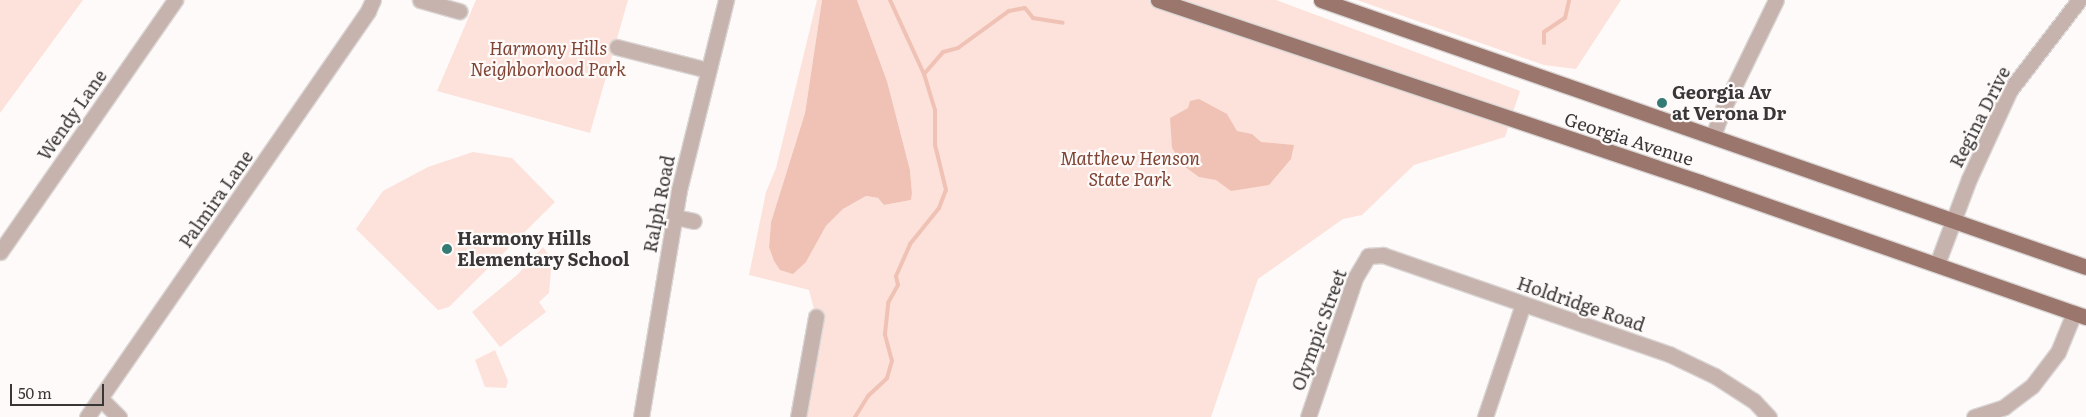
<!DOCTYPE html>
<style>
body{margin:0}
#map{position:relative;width:2086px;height:417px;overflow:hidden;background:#fefaf9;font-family:Literata,serif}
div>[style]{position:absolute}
.green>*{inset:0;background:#fce2da}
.water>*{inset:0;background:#f0c2b5}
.stream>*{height:4px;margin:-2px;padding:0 2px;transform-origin:2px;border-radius:2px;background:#f0c2b5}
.roads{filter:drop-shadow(1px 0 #dad7d6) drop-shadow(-1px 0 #dad7d6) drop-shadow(0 1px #dad7d6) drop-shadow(0 -1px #dad7d6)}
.minor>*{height:15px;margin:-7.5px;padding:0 7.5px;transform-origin:7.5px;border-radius:7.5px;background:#c7b3ad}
.major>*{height:15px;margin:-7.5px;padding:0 7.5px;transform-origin:7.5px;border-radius:7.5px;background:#9a766c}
.dots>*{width:14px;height:14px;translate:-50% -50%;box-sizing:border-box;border:2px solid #fefaf9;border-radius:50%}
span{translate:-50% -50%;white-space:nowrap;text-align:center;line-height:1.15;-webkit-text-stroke:4.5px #fefaf9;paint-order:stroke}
.park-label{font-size:18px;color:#7f4434;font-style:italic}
.poi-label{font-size:18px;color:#383636;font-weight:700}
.left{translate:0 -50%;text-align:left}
.street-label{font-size:18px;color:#383636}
.scale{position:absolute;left:10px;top:384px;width:94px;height:22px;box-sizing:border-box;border:2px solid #383636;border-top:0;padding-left:6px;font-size:15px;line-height:18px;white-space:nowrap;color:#383636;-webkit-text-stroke:4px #fefaf9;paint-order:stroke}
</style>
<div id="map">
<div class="green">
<i style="clip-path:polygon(0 0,83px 0,0 113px)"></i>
<i style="clip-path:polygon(476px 0,628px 0,590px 133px,437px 91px)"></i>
<i style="clip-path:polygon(817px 0,822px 0,805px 113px,771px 222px,769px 247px,806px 262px,826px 226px,843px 209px,866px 196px,878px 198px,884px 205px,911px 200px,912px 193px,910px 170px,887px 81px,857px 0,1276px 0,1520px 91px,1505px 137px,1414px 165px,1362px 215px,1343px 219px,1258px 279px,1211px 417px,798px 417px,816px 317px,809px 290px,749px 275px,766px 192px,776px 168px)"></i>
<i style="clip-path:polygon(1357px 0,1621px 0,1576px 69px,1544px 65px)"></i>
<i style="clip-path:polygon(473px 152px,512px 158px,555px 202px,449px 307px,438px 310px,356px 229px,383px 191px,428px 167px)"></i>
<i style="clip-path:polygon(543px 247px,552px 259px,549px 293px,539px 302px,546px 312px,500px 347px,472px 312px,517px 275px)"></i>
<i style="clip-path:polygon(495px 350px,508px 381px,506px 388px,485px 387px,475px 360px)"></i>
</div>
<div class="water">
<i style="clip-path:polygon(822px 0,857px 0,887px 81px,910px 170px,912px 193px,911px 200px,884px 205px,878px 198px,866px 196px,843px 209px,826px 226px,806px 262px,793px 274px,780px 270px,774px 261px,769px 247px,771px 222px,805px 113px)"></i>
<i style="clip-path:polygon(1199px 99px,1227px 114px,1237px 131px,1252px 134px,1261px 142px,1294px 145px,1291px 159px,1269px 185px,1231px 191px,1216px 180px,1199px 177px,1184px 166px,1172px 148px,1170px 118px,1188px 108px,1190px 101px)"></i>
</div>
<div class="stream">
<i style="left:1544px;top:43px;width:11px;rotate:-90deg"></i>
<i style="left:1544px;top:32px;width:25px;rotate:-34deg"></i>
<i style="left:1565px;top:18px;width:18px;rotate:-77deg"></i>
<i style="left:924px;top:74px;width:29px;rotate:-49deg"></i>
<i style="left:943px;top:52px;width:16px;rotate:-15deg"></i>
<i style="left:958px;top:48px;width:63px;rotate:-36deg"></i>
<i style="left:1009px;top:11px;width:16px;rotate:-11deg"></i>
<i style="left:1025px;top:8px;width:13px;rotate:51deg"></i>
<i style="left:1033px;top:18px;width:30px;rotate:9deg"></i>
<i style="left:855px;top:417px;width:25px;rotate:-58deg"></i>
<i style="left:868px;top:396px;width:26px;rotate:-43deg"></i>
<i style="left:887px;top:378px;width:18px;rotate:-74deg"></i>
<i style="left:892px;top:361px;width:28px;rotate:-105deg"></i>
<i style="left:885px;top:334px;width:31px;rotate:-84deg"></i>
<i style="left:888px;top:303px;width:21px;rotate:-61deg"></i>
<i style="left:898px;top:285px;width:9px;rotate:-103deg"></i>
<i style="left:896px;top:276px;width:35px;rotate:-66deg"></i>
<i style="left:910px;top:244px;width:46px;rotate:-51.1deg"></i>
<i style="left:939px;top:208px;width:19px;rotate:-69deg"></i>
<i style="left:946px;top:190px;width:46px;rotate:-103.7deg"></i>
<i style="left:935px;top:145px;width:35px;rotate:-90deg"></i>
<i style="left:935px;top:110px;width:38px;rotate:-107deg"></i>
<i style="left:924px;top:74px;width:81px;rotate:-114.7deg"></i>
</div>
<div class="roads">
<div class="minor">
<i style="left:420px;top:0;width:41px;rotate:15.8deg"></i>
<i style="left:617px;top:47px;width:94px;rotate:14.2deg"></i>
<i style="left:1713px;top:136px;width:29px;rotate:-70deg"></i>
<i style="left:1723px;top:109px;width:121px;rotate:-64.1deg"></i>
<i style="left:675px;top:217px;width:19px;rotate:12deg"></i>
<i style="left:0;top:252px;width:307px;rotate:-55.2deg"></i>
<i style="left:1937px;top:264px;width:91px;rotate:-69.4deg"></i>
<i style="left:1969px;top:179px;width:98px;rotate:-65.3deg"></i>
<i style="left:2010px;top:90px;width:113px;rotate:-52.5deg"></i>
<i style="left:100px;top:398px;width:27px;rotate:45deg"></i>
<i style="left:87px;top:417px;width:494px;rotate:-55.3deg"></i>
<i style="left:368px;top:11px;width:12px;rotate:-66deg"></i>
<i style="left:641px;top:417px;width:230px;rotate:-80.5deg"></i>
<i style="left:679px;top:190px;width:196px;rotate:-76.1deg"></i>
<i style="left:798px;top:417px;width:102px;rotate:-79.8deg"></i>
<i style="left:1308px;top:417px;width:147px;rotate:-71.3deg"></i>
<i style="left:1355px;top:278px;width:26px;rotate:-59deg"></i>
<i style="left:1368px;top:256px;width:15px;rotate:-4deg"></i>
<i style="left:1383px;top:255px;width:303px;rotate:19.1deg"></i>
<i style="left:1669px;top:354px;width:51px;rotate:25.6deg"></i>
<i style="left:1715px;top:376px;width:46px;rotate:32.7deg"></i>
<i style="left:1754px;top:401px;width:22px;rotate:47deg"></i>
<i style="left:1485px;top:417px;width:119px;rotate:-71.4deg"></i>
<i style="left:1974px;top:417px;width:32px;rotate:-18deg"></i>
<i style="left:2004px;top:407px;width:35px;rotate:-37deg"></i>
<i style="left:2032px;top:386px;width:43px;rotate:-52.6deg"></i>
<i style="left:2058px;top:352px;width:42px;rotate:-67.7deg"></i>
</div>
<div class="major">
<i style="left:1158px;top:0;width:572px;rotate:18.56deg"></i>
<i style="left:1700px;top:182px;width:409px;rotate:19.3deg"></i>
<i style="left:1321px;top:0;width:810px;rotate:19.24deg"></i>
</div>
</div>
<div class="dots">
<i style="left:1662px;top:103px;background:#337b73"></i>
<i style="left:447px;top:249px;background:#337b73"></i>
</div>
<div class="park-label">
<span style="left:548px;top:59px">Harmony Hills<br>Neighborhood Park</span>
<span style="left:1130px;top:169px">Matthew Henson<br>State Park</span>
</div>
<div class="poi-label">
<span class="left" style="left:1672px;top:103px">Georgia Av<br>at Verona Dr</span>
<span class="left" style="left:457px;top:249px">Harmony Hills<br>Elementary School</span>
</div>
<div class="street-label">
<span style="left:72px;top:115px;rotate:-55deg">Wendy Lane</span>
<span style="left:1980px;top:117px;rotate:-63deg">Regina Drive</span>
<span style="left:1629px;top:139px;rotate:18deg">Georgia Avenue</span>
<span style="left:216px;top:199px;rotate:-55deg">Palmira Lane</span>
<span style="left:659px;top:204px;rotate:-79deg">Ralph Road</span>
<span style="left:1581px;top:304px;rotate:19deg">Holdridge Road</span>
<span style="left:1319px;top:330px;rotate:-70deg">Olympic Street</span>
</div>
<div class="scale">50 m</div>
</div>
